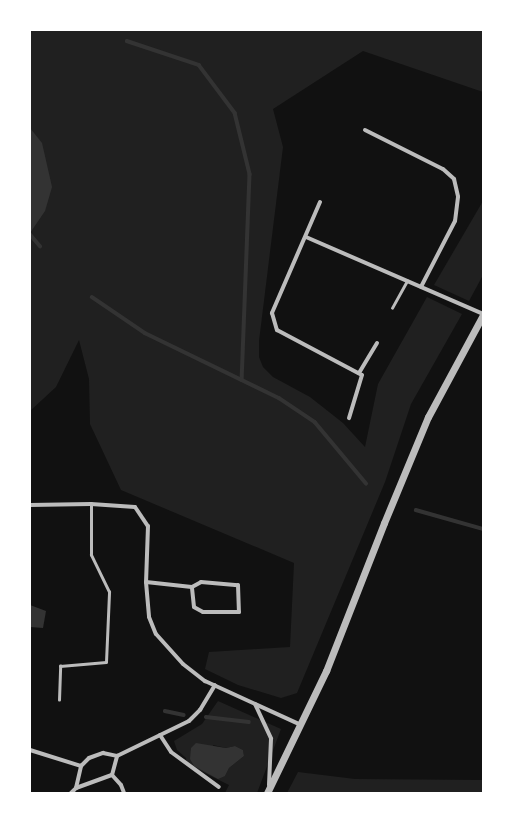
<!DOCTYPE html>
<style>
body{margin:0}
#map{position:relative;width:513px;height:823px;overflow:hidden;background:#111;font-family:"DM Sans",sans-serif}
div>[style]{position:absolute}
.green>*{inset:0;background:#202020}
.water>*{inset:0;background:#333}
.stream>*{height:3.5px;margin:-1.75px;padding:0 1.75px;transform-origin:1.75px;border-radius:1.75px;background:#333}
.service>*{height:2.5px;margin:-1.25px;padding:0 1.25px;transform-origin:1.25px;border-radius:1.25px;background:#bcbcbc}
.minor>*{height:4px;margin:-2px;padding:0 2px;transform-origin:2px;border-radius:2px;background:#bcbcbc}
.tertiary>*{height:7px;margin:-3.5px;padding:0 3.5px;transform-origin:3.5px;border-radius:3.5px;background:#bcbcbc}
span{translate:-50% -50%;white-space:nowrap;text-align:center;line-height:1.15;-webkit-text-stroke:4px #fff;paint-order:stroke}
.frame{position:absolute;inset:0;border:31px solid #fff;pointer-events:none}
</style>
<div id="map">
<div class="green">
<i style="clip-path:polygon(30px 30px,483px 30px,483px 92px,363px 51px,273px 109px,283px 147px,259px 341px,259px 357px,263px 367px,273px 377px,310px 397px,343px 423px,365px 447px,378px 384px,427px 297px,462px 314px,411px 404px,385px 482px,297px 693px,281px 698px,238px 685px,205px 669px,209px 652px,290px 647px,294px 563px,121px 490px,90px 424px,89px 379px,79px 340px,56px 387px,30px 411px)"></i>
<i style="clip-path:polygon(483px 201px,483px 275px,469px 301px,434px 285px)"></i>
<i style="clip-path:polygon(evenodd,218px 701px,281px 729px,257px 793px,225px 793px,229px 785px,187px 764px,186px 758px,177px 750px,174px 741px,202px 724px,218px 701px,213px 745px,226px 748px,235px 746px,243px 750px,244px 756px,229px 768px,225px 776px,213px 745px)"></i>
<i style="clip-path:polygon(298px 772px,355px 779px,483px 780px,483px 793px,287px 793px)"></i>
</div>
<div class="water">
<i style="clip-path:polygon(30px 128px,42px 143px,52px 187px,45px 211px,30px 233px)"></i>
<i style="clip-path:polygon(30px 605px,46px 611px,43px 628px,30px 627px)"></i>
<i style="clip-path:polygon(196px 743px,226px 748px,235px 746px,243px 750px,244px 756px,229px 768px,225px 776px,218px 779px,194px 766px,190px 759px,191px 748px)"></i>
</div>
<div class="stream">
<i style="left:127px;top:41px;width:76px;rotate:18.4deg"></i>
<i style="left:199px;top:65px;width:60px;rotate:53.1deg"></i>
<i style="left:235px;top:113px;width:63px;rotate:76.2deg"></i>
<i style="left:250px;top:174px;width:206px;rotate:92.2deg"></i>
<i style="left:30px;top:234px;width:16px;rotate:50deg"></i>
<i style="left:92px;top:297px;width:64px;rotate:34.2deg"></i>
<i style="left:145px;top:333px;width:149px;rotate:25.9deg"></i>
<i style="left:279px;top:398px;width:43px;rotate:33.7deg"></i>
<i style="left:315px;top:422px;width:80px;rotate:50.1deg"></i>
<i style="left:416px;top:510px;width:70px;rotate:15.8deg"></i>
<i style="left:165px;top:711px;width:19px;rotate:12deg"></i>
<i style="left:206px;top:717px;width:43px;rotate:6.6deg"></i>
</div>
<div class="service">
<i style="left:392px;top:308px;width:31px;rotate:-61deg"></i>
<i style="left:59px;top:700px;width:34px;rotate:-88deg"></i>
<i style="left:60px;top:666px;width:46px;rotate:-5deg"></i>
<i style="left:106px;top:662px;width:70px;rotate:-87.5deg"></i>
<i style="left:109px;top:592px;width:41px;rotate:-115.9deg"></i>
<i style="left:91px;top:555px;width:51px;rotate:-90deg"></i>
</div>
<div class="minor">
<i style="left:365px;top:130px;width:87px;rotate:26.6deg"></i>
<i style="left:443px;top:169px;width:15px;rotate:42deg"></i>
<i style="left:454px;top:179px;width:18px;rotate:77deg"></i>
<i style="left:458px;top:197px;width:24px;rotate:97deg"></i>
<i style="left:455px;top:221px;width:74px;rotate:117.3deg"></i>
<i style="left:320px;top:202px;width:121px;rotate:113.4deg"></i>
<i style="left:272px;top:313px;width:18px;rotate:74deg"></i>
<i style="left:277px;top:330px;width:96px;rotate:27.9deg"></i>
<i style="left:362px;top:375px;width:45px;rotate:106.8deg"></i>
<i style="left:306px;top:237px;width:193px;rotate:23.5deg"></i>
<i style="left:359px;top:373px;width:35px;rotate:-59deg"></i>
<i style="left:30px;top:505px;width:61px;rotate:-0.9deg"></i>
<i style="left:91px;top:504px;width:44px;rotate:3.9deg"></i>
<i style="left:135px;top:507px;width:23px;rotate:56deg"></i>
<i style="left:148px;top:526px;width:56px;rotate:92deg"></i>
<i style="left:146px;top:582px;width:35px;rotate:85deg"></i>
<i style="left:149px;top:617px;width:18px;rotate:68deg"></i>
<i style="left:156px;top:634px;width:40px;rotate:48deg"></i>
<i style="left:183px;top:664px;width:28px;rotate:38deg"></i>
<i style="left:205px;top:681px;width:106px;rotate:24.6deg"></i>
<i style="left:146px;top:582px;width:46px;rotate:6.2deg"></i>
<i style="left:192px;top:587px;width:10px;rotate:-29deg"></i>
<i style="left:201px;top:582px;width:37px;rotate:5deg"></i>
<i style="left:238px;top:585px;width:27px;rotate:88deg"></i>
<i style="left:239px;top:612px;width:36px;rotate:180deg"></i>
<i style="left:203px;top:612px;width:10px;rotate:-151deg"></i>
<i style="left:194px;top:607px;width:20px;rotate:-96deg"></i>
<i style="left:255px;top:704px;width:38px;rotate:65deg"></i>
<i style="left:271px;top:739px;width:46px;rotate:92.5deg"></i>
<i style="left:160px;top:735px;width:20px;rotate:57deg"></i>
<i style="left:171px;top:752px;width:59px;rotate:36.1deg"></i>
<i style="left:30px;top:750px;width:53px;rotate:17.4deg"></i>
<i style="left:112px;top:775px;width:13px;rotate:48deg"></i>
<i style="left:121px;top:785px;width:9px;rotate:69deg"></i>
<i style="left:76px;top:788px;width:23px;rotate:-77deg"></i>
<i style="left:81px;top:766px;width:11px;rotate:-45deg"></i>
<i style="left:89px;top:758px;width:15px;rotate:-20deg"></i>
<i style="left:103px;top:753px;width:14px;rotate:12deg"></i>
<i style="left:71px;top:793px;width:7px;rotate:-45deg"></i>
<i style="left:76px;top:788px;width:38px;rotate:-20deg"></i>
<i style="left:112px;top:775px;width:20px;rotate:-75deg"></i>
<i style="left:117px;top:756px;width:80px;rotate:-25.9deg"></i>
<i style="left:189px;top:721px;width:16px;rotate:-45deg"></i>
<i style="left:200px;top:710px;width:29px;rotate:-59deg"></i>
</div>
<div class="tertiary">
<i style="left:267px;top:793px;width:136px;rotate:-64.2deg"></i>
<i style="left:326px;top:671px;width:159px;rotate:-68.6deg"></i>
<i style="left:384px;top:523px;width:115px;rotate:-67.5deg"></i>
<i style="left:428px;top:417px;width:116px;rotate:-61.7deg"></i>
</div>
<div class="frame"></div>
</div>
